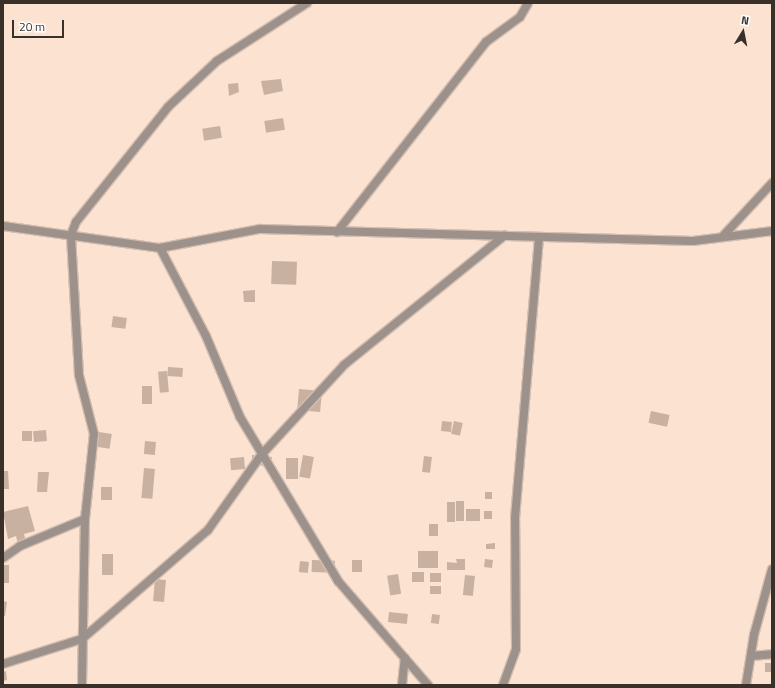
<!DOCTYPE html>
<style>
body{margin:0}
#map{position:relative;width:775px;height:688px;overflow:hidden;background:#fbe2d1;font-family:"Titillium Web",sans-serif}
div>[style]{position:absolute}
.building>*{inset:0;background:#c9b1a1;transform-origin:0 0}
.roads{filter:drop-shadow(1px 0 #d4beb0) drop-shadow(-1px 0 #d4beb0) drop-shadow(0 1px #d4beb0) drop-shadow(0 -1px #d4beb0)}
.minor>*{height:8px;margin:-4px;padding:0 4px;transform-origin:4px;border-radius:4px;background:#9d928b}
span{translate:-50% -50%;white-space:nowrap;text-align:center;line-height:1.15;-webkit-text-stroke:3px #fff;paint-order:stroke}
.frame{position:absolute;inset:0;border:4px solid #3a302a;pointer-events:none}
.north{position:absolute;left:723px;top:12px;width:40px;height:40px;-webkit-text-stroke:3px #fff;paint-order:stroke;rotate:10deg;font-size:11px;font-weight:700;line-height:16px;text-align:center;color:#3a302a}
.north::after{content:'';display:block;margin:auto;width:14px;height:18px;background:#3a302a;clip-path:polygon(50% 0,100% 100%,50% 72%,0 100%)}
.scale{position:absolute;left:12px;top:20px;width:52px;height:18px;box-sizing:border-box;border:2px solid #3a302a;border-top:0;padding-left:5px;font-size:12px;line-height:14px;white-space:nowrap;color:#3a302a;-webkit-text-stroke:3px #fff;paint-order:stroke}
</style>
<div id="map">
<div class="building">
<i style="clip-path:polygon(281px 79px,283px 91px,264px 95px,261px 81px)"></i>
<i style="clip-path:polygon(238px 83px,239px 92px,229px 96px,228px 84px)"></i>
<i style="left:283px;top:118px;width:12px;height:19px;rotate:81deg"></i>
<i style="left:220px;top:126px;width:12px;height:18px;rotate:81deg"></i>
<i style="left:272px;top:261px;width:25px;height:23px;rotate:2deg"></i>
<i style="clip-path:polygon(255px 290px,255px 302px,244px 302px,243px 291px)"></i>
<i style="left:113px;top:316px;width:14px;height:11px;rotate:8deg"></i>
<i style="left:168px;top:367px;width:15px;height:9px;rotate:4deg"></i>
<i style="left:167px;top:371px;width:21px;height:9px;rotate:85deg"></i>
<i style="left:142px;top:386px;width:10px;height:18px"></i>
<i style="left:299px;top:389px;width:23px;height:21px;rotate:5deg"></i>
<i style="left:651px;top:411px;width:19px;height:12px;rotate:12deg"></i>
<i style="left:442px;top:421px;width:10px;height:10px;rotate:6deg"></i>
<i style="left:454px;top:421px;width:9px;height:13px;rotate:13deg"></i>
<i style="left:46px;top:430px;width:11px;height:13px;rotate:85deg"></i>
<i style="left:22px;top:431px;width:10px;height:10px"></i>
<i style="left:99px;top:432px;width:13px;height:15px;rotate:9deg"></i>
<i style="left:145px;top:441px;width:11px;height:13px;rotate:5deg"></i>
<i style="clip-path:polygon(252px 455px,272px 457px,271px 466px,252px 465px)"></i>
<i style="left:303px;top:455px;width:11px;height:22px;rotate:10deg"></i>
<i style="left:424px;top:456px;width:8px;height:16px;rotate:7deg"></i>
<i style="left:244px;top:457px;width:12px;height:14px;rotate:85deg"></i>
<i style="left:286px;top:458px;width:12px;height:21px"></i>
<i style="left:144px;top:468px;width:11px;height:30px;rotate:5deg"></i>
<i style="clip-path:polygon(3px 471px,8px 471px,9px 489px,3px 489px)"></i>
<i style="clip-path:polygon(38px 472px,49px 472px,47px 492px,37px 492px)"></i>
<i style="left:101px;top:487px;width:11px;height:13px"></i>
<i style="left:485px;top:492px;width:7px;height:7px"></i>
<i style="left:456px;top:501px;width:8px;height:20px"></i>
<i style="left:447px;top:502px;width:8px;height:20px"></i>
<i style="clip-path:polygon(28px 506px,35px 531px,24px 534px,26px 542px,18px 544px,16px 536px,8px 539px,3px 512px)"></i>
<i style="left:466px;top:509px;width:14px;height:12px"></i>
<i style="left:484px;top:511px;width:8px;height:8px"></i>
<i style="left:429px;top:524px;width:9px;height:12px"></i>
<i style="clip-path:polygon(495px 543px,495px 549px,486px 549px,486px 544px)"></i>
<i style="left:418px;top:551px;width:20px;height:17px"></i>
<i style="left:102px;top:554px;width:11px;height:21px"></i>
<i style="clip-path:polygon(456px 559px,465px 559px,465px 570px,447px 570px,447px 562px,457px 563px)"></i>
<i style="left:485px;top:559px;width:8px;height:8px;rotate:7deg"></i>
<i style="left:312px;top:560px;width:23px;height:12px;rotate:2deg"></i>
<i style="left:352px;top:560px;width:10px;height:12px"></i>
<i style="left:300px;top:561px;width:9px;height:11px;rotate:6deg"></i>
<i style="left:3px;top:565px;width:6px;height:18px"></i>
<i style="left:412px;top:572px;width:12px;height:10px"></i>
<i style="left:430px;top:573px;width:11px;height:9px"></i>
<i style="left:398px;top:574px;width:20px;height:11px;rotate:81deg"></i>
<i style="left:465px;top:575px;width:10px;height:20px;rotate:6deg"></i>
<i style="left:155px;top:579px;width:11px;height:22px;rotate:5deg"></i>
<i style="left:430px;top:586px;width:11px;height:8px"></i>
<i style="clip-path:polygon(3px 601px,7px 602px,5px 616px,3px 616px)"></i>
<i style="left:389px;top:612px;width:19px;height:10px;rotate:6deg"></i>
<i style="left:432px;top:614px;width:8px;height:9px;rotate:7deg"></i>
<i style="left:765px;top:663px;width:7px;height:9px"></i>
<i style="clip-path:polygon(6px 671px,7px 680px,3px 681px,3px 672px)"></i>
</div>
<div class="roads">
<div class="minor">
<i style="left:3px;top:226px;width:159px;rotate:8deg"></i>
<i style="left:160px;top:248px;width:102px;rotate:-10.8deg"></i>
<i style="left:260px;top:229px;width:433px;rotate:1.6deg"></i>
<i style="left:693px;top:241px;width:80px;rotate:-7.2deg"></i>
<i style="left:337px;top:232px;width:241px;rotate:-51.9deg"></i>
<i style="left:486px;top:42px;width:42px;rotate:-36.3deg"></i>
<i style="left:520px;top:17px;width:16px;rotate:-60deg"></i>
<i style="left:723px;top:236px;width:72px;rotate:-47.2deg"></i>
<i style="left:160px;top:248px;width:99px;rotate:62.4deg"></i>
<i style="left:206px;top:336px;width:88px;rotate:67.2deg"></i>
<i style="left:240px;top:417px;width:191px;rotate:59.1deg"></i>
<i style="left:338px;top:581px;width:138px;rotate:49.1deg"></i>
<i style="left:3px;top:558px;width:21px;rotate:-35deg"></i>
<i style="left:20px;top:546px;width:70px;rotate:-22.6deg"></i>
<i style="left:751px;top:656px;width:21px;rotate:-5deg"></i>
<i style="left:3px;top:664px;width:83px;rotate:-17.6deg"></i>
<i style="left:82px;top:639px;width:167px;rotate:-40.9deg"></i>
<i style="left:208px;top:530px;width:93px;rotate:-54.6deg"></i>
<i style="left:262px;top:454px;width:121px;rotate:-47.3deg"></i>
<i style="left:344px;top:365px;width:206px;rotate:-38.9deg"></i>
<i style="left:82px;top:685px;width:166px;rotate:-89deg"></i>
<i style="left:85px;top:519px;width:85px;rotate:-84deg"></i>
<i style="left:94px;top:434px;width:61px;rotate:-104.3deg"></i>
<i style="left:79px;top:375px;width:140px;rotate:-93.3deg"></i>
<i style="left:71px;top:235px;width:14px;rotate:-69deg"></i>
<i style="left:76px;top:222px;width:147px;rotate:-51.3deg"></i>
<i style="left:168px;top:107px;width:67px;rotate:-43.2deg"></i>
<i style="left:217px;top:61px;width:107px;rotate:-32.8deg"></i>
<i style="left:402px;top:685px;width:27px;rotate:-84deg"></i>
<i style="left:503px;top:685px;width:38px;rotate:-70deg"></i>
<i style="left:516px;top:649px;width:131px;rotate:-90.4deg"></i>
<i style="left:515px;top:518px;width:282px;rotate:-85.1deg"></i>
<i style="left:746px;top:685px;width:51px;rotate:-80.9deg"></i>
<i style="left:754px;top:635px;width:68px;rotate:-74.7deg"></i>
</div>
</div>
<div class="frame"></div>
<div class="north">N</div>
<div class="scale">20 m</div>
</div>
